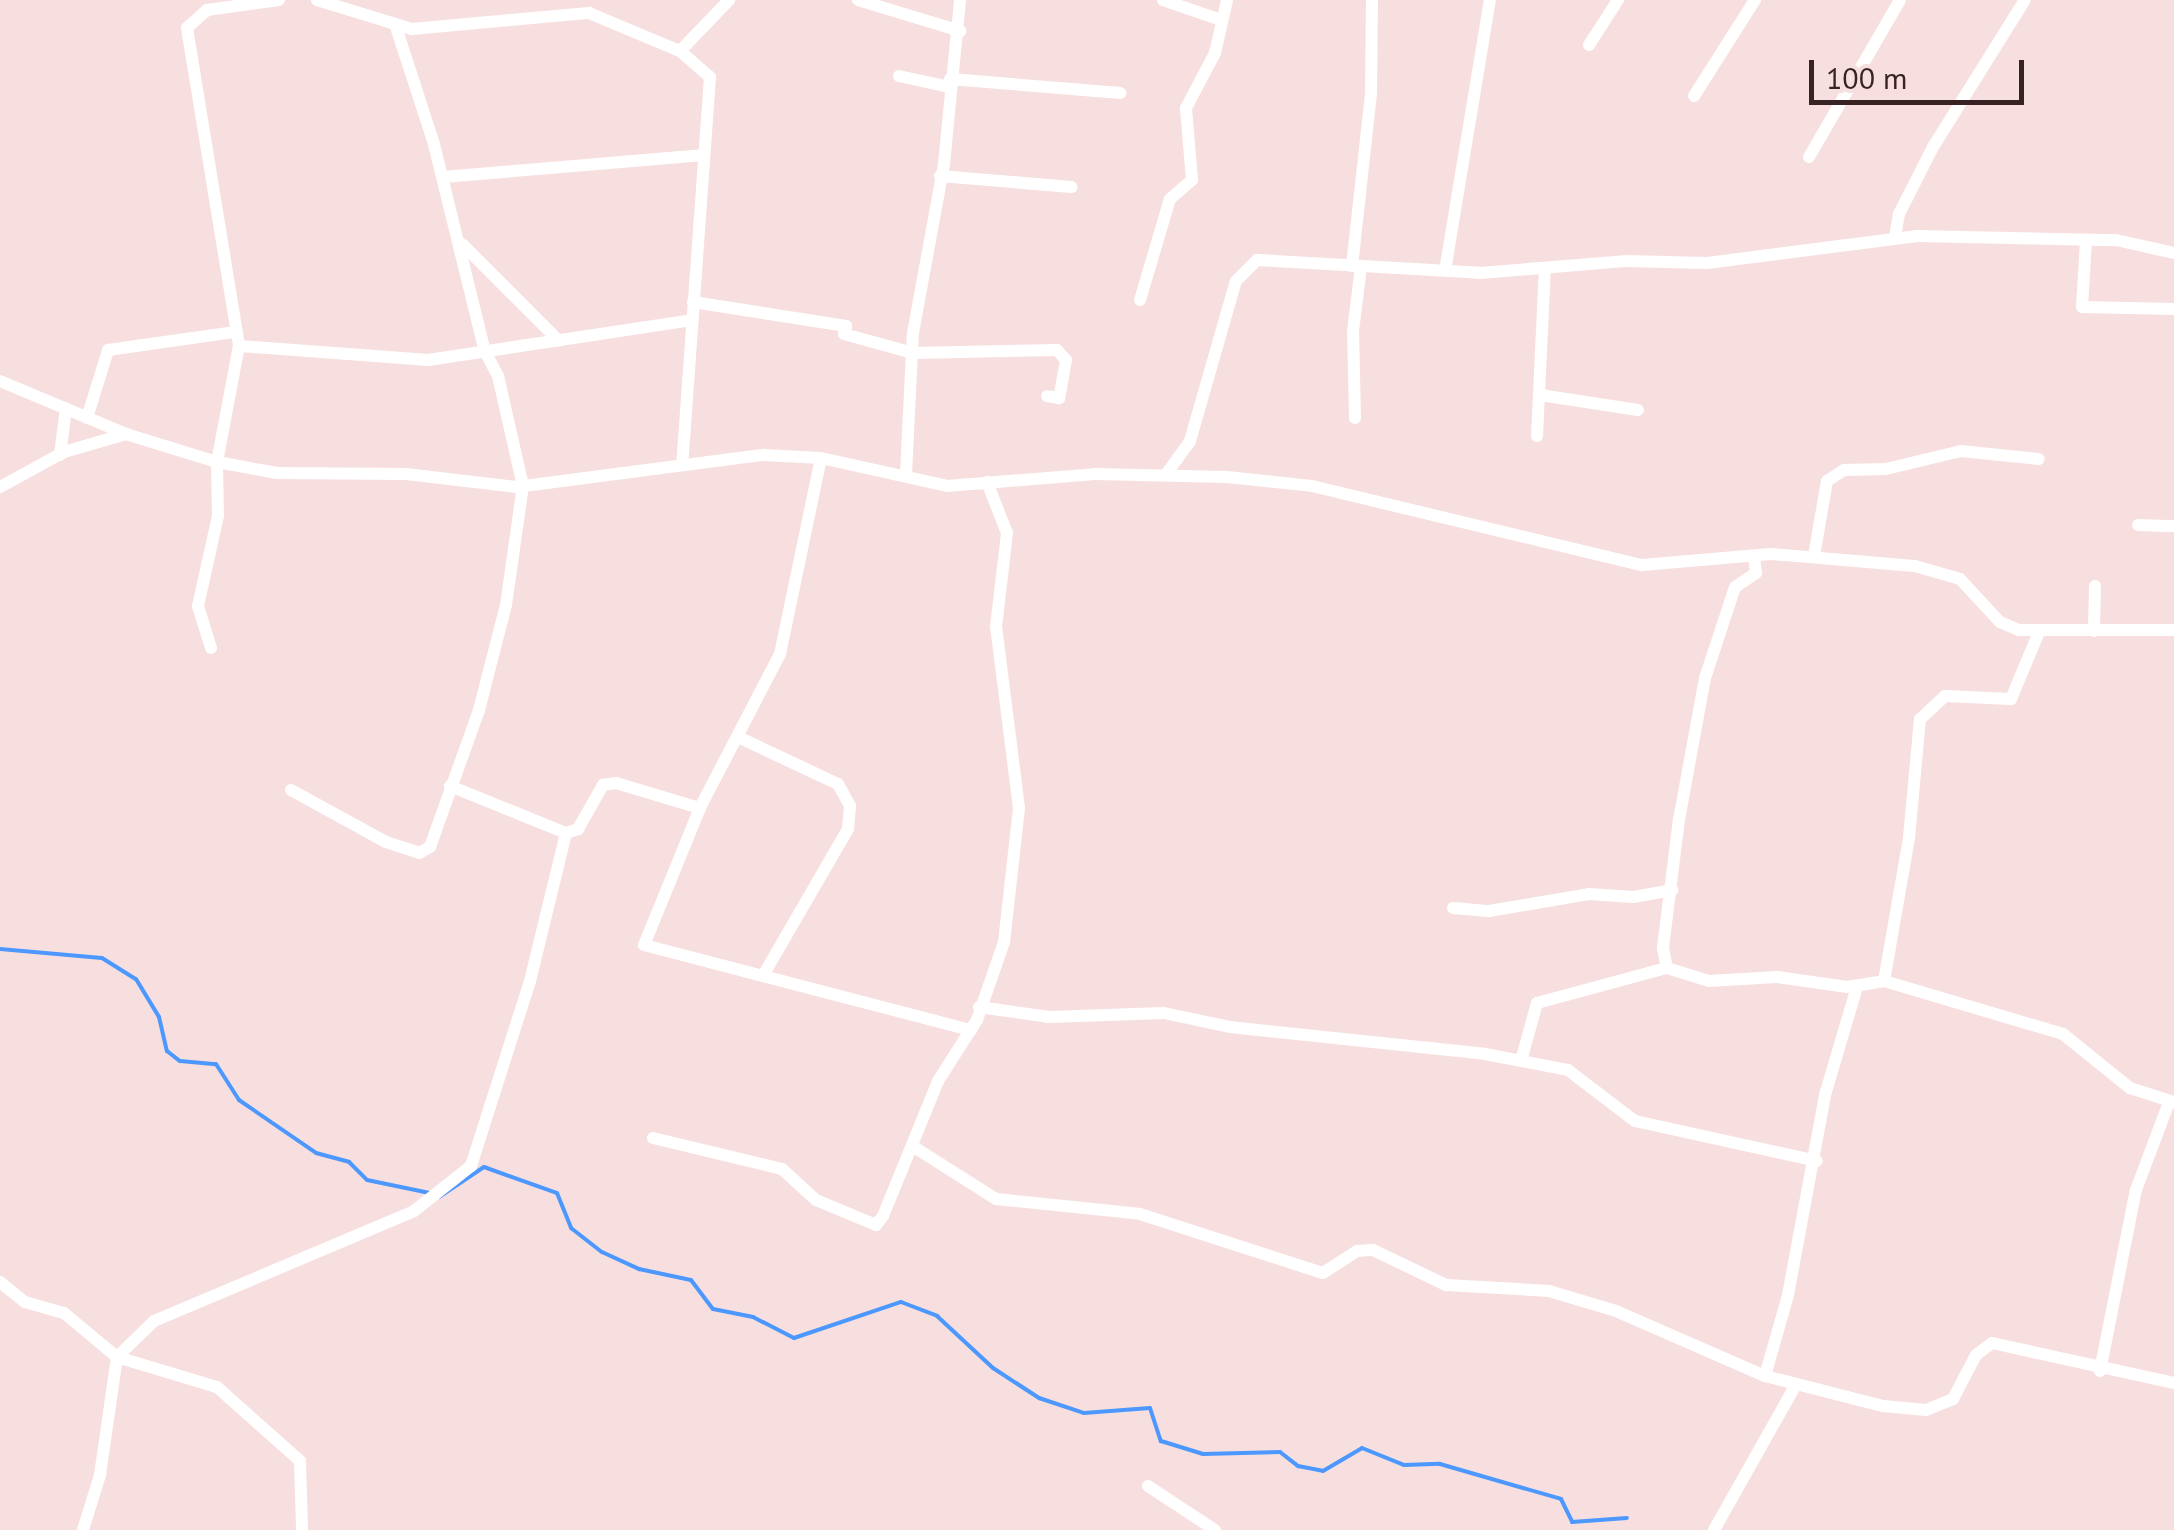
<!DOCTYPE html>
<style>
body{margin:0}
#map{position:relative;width:2174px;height:1530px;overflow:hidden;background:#f8dfdf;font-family:"PT Sans",sans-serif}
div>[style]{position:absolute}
.stream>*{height:4px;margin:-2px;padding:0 2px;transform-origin:2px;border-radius:2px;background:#4c98fe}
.street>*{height:12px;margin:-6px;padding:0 6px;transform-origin:6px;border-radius:6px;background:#fff}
span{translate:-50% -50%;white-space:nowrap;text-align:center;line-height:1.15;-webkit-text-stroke:10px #f8dfdf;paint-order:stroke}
.scale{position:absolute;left:1809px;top:60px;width:215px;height:45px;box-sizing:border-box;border:5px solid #382223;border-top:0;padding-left:12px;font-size:30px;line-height:35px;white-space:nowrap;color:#382223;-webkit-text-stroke:8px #f8dfdf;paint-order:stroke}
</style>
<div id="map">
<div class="stream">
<i style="left:0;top:949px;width:102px;rotate:5deg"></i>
<i style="left:102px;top:958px;width:40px;rotate:32deg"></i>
<i style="left:136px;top:979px;width:44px;rotate:58.8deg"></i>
<i style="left:159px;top:1017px;width:35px;rotate:77deg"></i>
<i style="left:167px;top:1051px;width:16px;rotate:38deg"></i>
<i style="left:180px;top:1061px;width:36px;rotate:5deg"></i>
<i style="left:216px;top:1064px;width:43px;rotate:57.4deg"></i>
<i style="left:239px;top:1100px;width:93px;rotate:34.5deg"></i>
<i style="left:316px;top:1153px;width:34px;rotate:15deg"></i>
<i style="left:349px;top:1162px;width:25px;rotate:45deg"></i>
<i style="left:367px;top:1180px;width:64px;rotate:11.7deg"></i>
<i style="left:439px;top:1197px;width:54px;rotate:-33.7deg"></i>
<i style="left:484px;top:1167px;width:77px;rotate:19.6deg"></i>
<i style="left:557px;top:1193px;width:38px;rotate:68deg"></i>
<i style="left:571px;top:1228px;width:39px;rotate:38deg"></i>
<i style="left:602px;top:1252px;width:41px;rotate:24.7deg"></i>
<i style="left:639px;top:1269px;width:53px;rotate:11.9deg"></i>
<i style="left:691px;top:1280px;width:36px;rotate:53deg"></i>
<i style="left:713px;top:1309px;width:41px;rotate:11.3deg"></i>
<i style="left:753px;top:1317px;width:46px;rotate:27.1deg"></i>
<i style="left:794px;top:1338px;width:113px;rotate:-18.6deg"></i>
<i style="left:901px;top:1302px;width:39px;rotate:21deg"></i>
<i style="left:937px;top:1316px;width:76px;rotate:42.9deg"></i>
<i style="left:993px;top:1368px;width:55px;rotate:33.1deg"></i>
<i style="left:1039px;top:1398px;width:47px;rotate:18.4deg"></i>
<i style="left:1084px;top:1413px;width:66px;rotate:-4.3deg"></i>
<i style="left:1150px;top:1408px;width:35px;rotate:72deg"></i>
<i style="left:1161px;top:1441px;width:44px;rotate:17.2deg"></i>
<i style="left:1203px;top:1454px;width:77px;rotate:-1.5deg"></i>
<i style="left:1280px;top:1452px;width:23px;rotate:38deg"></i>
<i style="left:1298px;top:1466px;width:25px;rotate:11deg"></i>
<i style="left:1323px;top:1471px;width:45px;rotate:-30.5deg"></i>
<i style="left:1362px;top:1448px;width:45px;rotate:22deg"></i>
<i style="left:1404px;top:1465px;width:36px;rotate:-2deg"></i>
<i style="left:1440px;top:1464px;width:126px;rotate:16.1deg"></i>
<i style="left:1561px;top:1499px;width:25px;rotate:64deg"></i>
<i style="left:1572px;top:1522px;width:55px;rotate:-4.2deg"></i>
</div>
<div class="street">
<i style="left:279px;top:0;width:73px;rotate:172.1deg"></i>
<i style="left:207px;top:10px;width:27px;rotate:138deg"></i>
<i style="left:187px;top:28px;width:322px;rotate:80.7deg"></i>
<i style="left:239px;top:346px;width:190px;rotate:4.2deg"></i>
<i style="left:428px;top:360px;width:267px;rotate:-8.6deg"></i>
<i style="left:317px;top:0;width:99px;rotate:17deg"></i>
<i style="left:412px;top:29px;width:178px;rotate:-5.2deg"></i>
<i style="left:589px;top:13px;width:99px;rotate:22.7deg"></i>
<i style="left:680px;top:51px;width:40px;rotate:41deg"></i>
<i style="left:710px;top:77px;width:389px;rotate:94.1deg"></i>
<i style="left:858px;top:0;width:107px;rotate:16.9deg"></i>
<i style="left:1163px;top:0;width:61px;rotate:19deg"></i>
<i style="left:1589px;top:45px;width:54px;rotate:-57.2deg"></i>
<i style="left:680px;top:51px;width:71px;rotate:-46.1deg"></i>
<i style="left:899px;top:76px;width:51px;rotate:12.4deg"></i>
<i style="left:950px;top:79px;width:171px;rotate:4.7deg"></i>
<i style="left:1694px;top:96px;width:114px;rotate:-57.6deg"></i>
<i style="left:1809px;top:157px;width:181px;rotate:-59.9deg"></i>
<i style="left:940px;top:176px;width:132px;rotate:4.8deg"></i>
<i style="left:443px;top:177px;width:262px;rotate:-4.8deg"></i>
<i style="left:1895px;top:238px;width:24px;rotate:-81deg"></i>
<i style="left:1899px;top:214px;width:75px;rotate:-63.1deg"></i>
<i style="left:1933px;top:147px;width:173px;rotate:-58deg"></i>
<i style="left:2086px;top:240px;width:67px;rotate:93.4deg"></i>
<i style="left:2082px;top:307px;width:92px;rotate:1.2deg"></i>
<i style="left:462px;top:244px;width:137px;rotate:45deg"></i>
<i style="left:1352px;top:266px;width:173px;rotate:-83.7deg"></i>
<i style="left:1371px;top:94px;width:94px;rotate:-89.4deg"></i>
<i style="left:1445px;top:271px;width:275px;rotate:-80.6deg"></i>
<i style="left:1140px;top:300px;width:105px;rotate:-73.5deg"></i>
<i style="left:1170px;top:199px;width:29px;rotate:-41deg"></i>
<i style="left:1192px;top:180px;width:72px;rotate:-94.8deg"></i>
<i style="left:1186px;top:108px;width:62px;rotate:-62.2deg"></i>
<i style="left:1215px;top:53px;width:54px;rotate:-77.2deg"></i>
<i style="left:693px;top:302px;width:155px;rotate:8.9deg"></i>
<i style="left:846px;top:326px;width:8px;rotate:104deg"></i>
<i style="left:844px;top:334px;width:72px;rotate:15.4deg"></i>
<i style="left:913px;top:353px;width:144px;rotate:-1.2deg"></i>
<i style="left:1057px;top:350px;width:13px;rotate:48deg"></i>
<i style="left:1066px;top:360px;width:39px;rotate:100deg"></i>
<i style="left:1059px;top:398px;width:12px;rotate:-171deg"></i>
<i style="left:0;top:381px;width:137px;rotate:22.8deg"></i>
<i style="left:126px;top:434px;width:95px;rotate:17.1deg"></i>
<i style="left:217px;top:462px;width:61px;rotate:10.4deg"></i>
<i style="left:277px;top:473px;width:129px;rotate:0.4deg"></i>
<i style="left:406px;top:474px;width:111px;rotate:6.7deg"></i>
<i style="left:516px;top:487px;width:250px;rotate:-7.4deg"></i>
<i style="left:764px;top:455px;width:57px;rotate:3deg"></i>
<i style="left:821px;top:458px;width:129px;rotate:12.5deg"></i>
<i style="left:947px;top:486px;width:148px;rotate:-4.6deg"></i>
<i style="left:1095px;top:474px;width:132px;rotate:1.3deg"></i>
<i style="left:1227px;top:477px;width:85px;rotate:6deg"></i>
<i style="left:1312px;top:486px;width:339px;rotate:13.5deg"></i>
<i style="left:1642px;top:565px;width:129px;rotate:-4.9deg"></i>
<i style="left:1771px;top:554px;width:144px;rotate:4.8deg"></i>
<i style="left:1915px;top:566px;width:47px;rotate:16.1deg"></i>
<i style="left:1960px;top:579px;width:59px;rotate:47.1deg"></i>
<i style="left:2000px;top:622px;width:21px;rotate:23deg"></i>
<i style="left:2019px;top:630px;width:155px"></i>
<i style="left:1540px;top:395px;width:99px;rotate:8.7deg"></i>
<i style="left:87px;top:418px;width:71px;rotate:-72.8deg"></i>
<i style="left:108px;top:350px;width:127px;rotate:-8.1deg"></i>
<i style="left:1355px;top:418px;width:87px;rotate:-91.3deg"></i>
<i style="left:1353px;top:331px;width:64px;rotate:-82.9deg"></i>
<i style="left:1537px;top:436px;width:168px;rotate:-87.3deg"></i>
<i style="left:60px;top:455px;width:47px;rotate:-82.7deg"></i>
<i style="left:821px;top:458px;width:200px;rotate:101.8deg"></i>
<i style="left:780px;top:654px;width:174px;rotate:117.5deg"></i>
<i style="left:700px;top:808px;width:148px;rotate:112.2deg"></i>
<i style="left:644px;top:945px;width:338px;rotate:14.6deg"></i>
<i style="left:1167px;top:473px;width:39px;rotate:-54deg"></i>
<i style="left:1190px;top:441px;width:166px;rotate:-74deg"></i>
<i style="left:1236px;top:281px;width:30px;rotate:-45deg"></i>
<i style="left:1257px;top:260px;width:223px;rotate:3.3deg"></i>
<i style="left:1480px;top:273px;width:145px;rotate:-4.7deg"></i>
<i style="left:1625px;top:261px;width:82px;rotate:1.4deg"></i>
<i style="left:1707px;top:263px;width:212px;rotate:-7.3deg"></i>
<i style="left:1917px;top:236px;width:199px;rotate:1.2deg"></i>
<i style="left:2116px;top:240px;width:59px;rotate:12.6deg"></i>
<i style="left:906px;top:474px;width:141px;rotate:-87.2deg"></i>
<i style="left:913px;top:333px;width:172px;rotate:-79.6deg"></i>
<i style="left:944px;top:164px;width:165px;rotate:-84.4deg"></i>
<i style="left:0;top:487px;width:73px;rotate:-28.7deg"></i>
<i style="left:64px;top:452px;width:65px;rotate:-16.2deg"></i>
<i style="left:2138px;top:525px;width:36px;rotate:2deg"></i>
<i style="left:1814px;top:556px;width:76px;rotate:-80.2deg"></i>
<i style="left:1827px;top:481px;width:20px;rotate:-33deg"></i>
<i style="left:1844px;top:470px;width:42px;rotate:-1.4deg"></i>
<i style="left:1886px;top:469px;width:77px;rotate:-13.5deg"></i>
<i style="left:1961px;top:451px;width:78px;rotate:5.9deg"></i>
<i style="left:1754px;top:557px;width:16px;rotate:83deg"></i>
<i style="left:1756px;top:573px;width:25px;rotate:146deg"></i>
<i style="left:1735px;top:587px;width:96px;rotate:108.2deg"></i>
<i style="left:1705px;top:678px;width:143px;rotate:100.4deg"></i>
<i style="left:1679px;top:819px;width:130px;rotate:97.1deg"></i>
<i style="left:1663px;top:948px;width:20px;rotate:79deg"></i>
<i style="left:1667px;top:968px;width:44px;rotate:17.2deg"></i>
<i style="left:1709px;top:981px;width:68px;rotate:-3.4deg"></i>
<i style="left:1777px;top:977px;width:71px;rotate:8.1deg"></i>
<i style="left:1847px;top:987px;width:37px;rotate:-9deg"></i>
<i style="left:2094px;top:631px;width:45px;rotate:-88.7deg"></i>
<i style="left:2039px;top:632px;width:73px;rotate:112.7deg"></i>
<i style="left:2011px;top:699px;width:66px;rotate:-177.4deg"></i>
<i style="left:1945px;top:696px;width:34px;rotate:137deg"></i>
<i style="left:1920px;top:719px;width:120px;rotate:95.3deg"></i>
<i style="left:1909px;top:838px;width:145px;rotate:99.9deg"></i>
<i style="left:1884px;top:981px;width:187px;rotate:16.5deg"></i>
<i style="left:2063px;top:1034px;width:86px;rotate:38.9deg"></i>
<i style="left:2130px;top:1088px;width:46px;rotate:17.7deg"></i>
<i style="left:211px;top:648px;width:44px;rotate:-107.2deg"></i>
<i style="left:198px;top:606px;width:92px;rotate:-77.5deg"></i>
<i style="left:218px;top:516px;width:54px;rotate:-91.1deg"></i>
<i style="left:217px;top:462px;width:118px;rotate:-79.3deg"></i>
<i style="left:738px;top:737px;width:110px;rotate:25.2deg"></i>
<i style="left:838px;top:784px;width:25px;rotate:61deg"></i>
<i style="left:850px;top:806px;width:23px;rotate:95deg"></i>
<i style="left:848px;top:829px;width:168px;rotate:120.1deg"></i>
<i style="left:450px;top:786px;width:125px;rotate:22.1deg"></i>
<i style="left:291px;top:790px;width:108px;rotate:28.7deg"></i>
<i style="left:386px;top:842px;width:35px;rotate:18deg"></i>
<i style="left:419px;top:853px;width:13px;rotate:-29deg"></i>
<i style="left:430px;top:847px;width:145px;rotate:-70.3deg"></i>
<i style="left:479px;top:710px;width:108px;rotate:-75.6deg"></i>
<i style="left:506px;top:605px;width:120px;rotate:-81.9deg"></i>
<i style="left:523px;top:486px;width:113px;rotate:-102.8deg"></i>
<i style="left:498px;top:376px;width:27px;rotate:-118deg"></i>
<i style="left:485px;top:352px;width:214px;rotate:-103.8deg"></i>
<i style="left:434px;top:144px;width:126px;rotate:-108deg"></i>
<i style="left:1453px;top:908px;width:36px;rotate:5deg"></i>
<i style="left:1489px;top:911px;width:101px;rotate:-9.6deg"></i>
<i style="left:1589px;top:894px;width:44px;rotate:3.9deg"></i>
<i style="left:1633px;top:897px;width:40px;rotate:-10deg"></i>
<i style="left:979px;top:1007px;width:71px;rotate:8.1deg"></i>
<i style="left:1049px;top:1017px;width:115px;rotate:-2deg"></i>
<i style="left:1164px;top:1013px;width:67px;rotate:12deg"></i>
<i style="left:1230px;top:1027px;width:256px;rotate:6deg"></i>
<i style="left:1485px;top:1054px;width:85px;rotate:10.9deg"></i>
<i style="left:1568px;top:1070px;width:84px;rotate:37.3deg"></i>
<i style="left:1635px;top:1121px;width:186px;rotate:12.4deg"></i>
<i style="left:1521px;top:1061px;width:60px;rotate:-74.6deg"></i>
<i style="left:1537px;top:1003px;width:135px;rotate:-15.1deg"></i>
<i style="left:653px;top:1138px;width:133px;rotate:13.5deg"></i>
<i style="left:782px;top:1169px;width:46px;rotate:42.4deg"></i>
<i style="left:816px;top:1200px;width:65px;rotate:22.6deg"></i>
<i style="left:876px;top:1225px;width:11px;rotate:-52deg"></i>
<i style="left:883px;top:1216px;width:146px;rotate:-67.8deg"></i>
<i style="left:938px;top:1081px;width:72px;rotate:-57.4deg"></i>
<i style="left:977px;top:1020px;width:83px;rotate:-70.9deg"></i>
<i style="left:1004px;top:942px;width:135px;rotate:-83.6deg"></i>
<i style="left:1019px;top:808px;width:182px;rotate:-97.2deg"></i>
<i style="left:996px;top:627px;width:95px;rotate:-83.3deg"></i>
<i style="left:1007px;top:533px;width:55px;rotate:-111.4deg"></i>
<i style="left:914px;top:1147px;width:97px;rotate:32.4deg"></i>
<i style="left:996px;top:1199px;width:145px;rotate:5.9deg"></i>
<i style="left:1140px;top:1214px;width:192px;rotate:17.9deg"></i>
<i style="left:1323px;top:1273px;width:40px;rotate:-32.9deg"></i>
<i style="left:1357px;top:1251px;width:16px;rotate:-4deg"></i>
<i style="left:1373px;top:1250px;width:81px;rotate:25.6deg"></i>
<i style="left:1446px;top:1285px;width:103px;rotate:3.3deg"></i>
<i style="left:1549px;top:1291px;width:70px;rotate:16.6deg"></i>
<i style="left:1616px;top:1311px;width:163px;rotate:23.6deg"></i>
<i style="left:1765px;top:1376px;width:122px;rotate:14.3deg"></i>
<i style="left:1883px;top:1406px;width:43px;rotate:5.3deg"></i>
<i style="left:1926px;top:1410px;width:29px;rotate:-22deg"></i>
<i style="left:1953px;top:1399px;width:50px;rotate:-62.4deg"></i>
<i style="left:1976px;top:1355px;width:20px;rotate:-37deg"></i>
<i style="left:1992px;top:1343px;width:186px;rotate:12.4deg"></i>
<i style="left:0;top:1282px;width:32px;rotate:39deg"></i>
<i style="left:25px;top:1302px;width:41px;rotate:15.8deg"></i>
<i style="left:64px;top:1313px;width:69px;rotate:39.7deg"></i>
<i style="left:117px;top:1357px;width:104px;rotate:16.7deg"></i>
<i style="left:217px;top:1387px;width:111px;rotate:41.7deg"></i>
<i style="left:300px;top:1461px;width:69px;rotate:88.3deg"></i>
<i style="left:2100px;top:1371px;width:185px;rotate:-78.8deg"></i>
<i style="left:2136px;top:1190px;width:94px;rotate:-69.4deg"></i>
<i style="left:1765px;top:1376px;width:84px;rotate:-74.1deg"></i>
<i style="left:1788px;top:1295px;width:203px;rotate:-79.5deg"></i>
<i style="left:1825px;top:1095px;width:113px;rotate:-73.5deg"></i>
<i style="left:1148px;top:1486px;width:80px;rotate:33.3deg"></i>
<i style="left:83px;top:1530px;width:58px;rotate:-72.8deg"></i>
<i style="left:100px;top:1475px;width:119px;rotate:-81.8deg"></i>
<i style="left:117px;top:1357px;width:52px;rotate:-44.2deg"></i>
<i style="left:154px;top:1321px;width:282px;rotate:-22.9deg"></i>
<i style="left:414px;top:1211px;width:73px;rotate:-38.3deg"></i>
<i style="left:471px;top:1166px;width:194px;rotate:-72.3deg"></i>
<i style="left:530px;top:981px;width:152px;rotate:-76.3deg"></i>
<i style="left:566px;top:833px;width:13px;rotate:-18deg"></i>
<i style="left:578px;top:829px;width:51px;rotate:-60.4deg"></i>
<i style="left:603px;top:785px;width:13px;rotate:-9deg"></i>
<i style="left:616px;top:783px;width:88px;rotate:16.6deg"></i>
<i style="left:1714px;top:1530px;width:165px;rotate:-60.6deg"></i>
</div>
<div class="scale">100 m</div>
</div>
